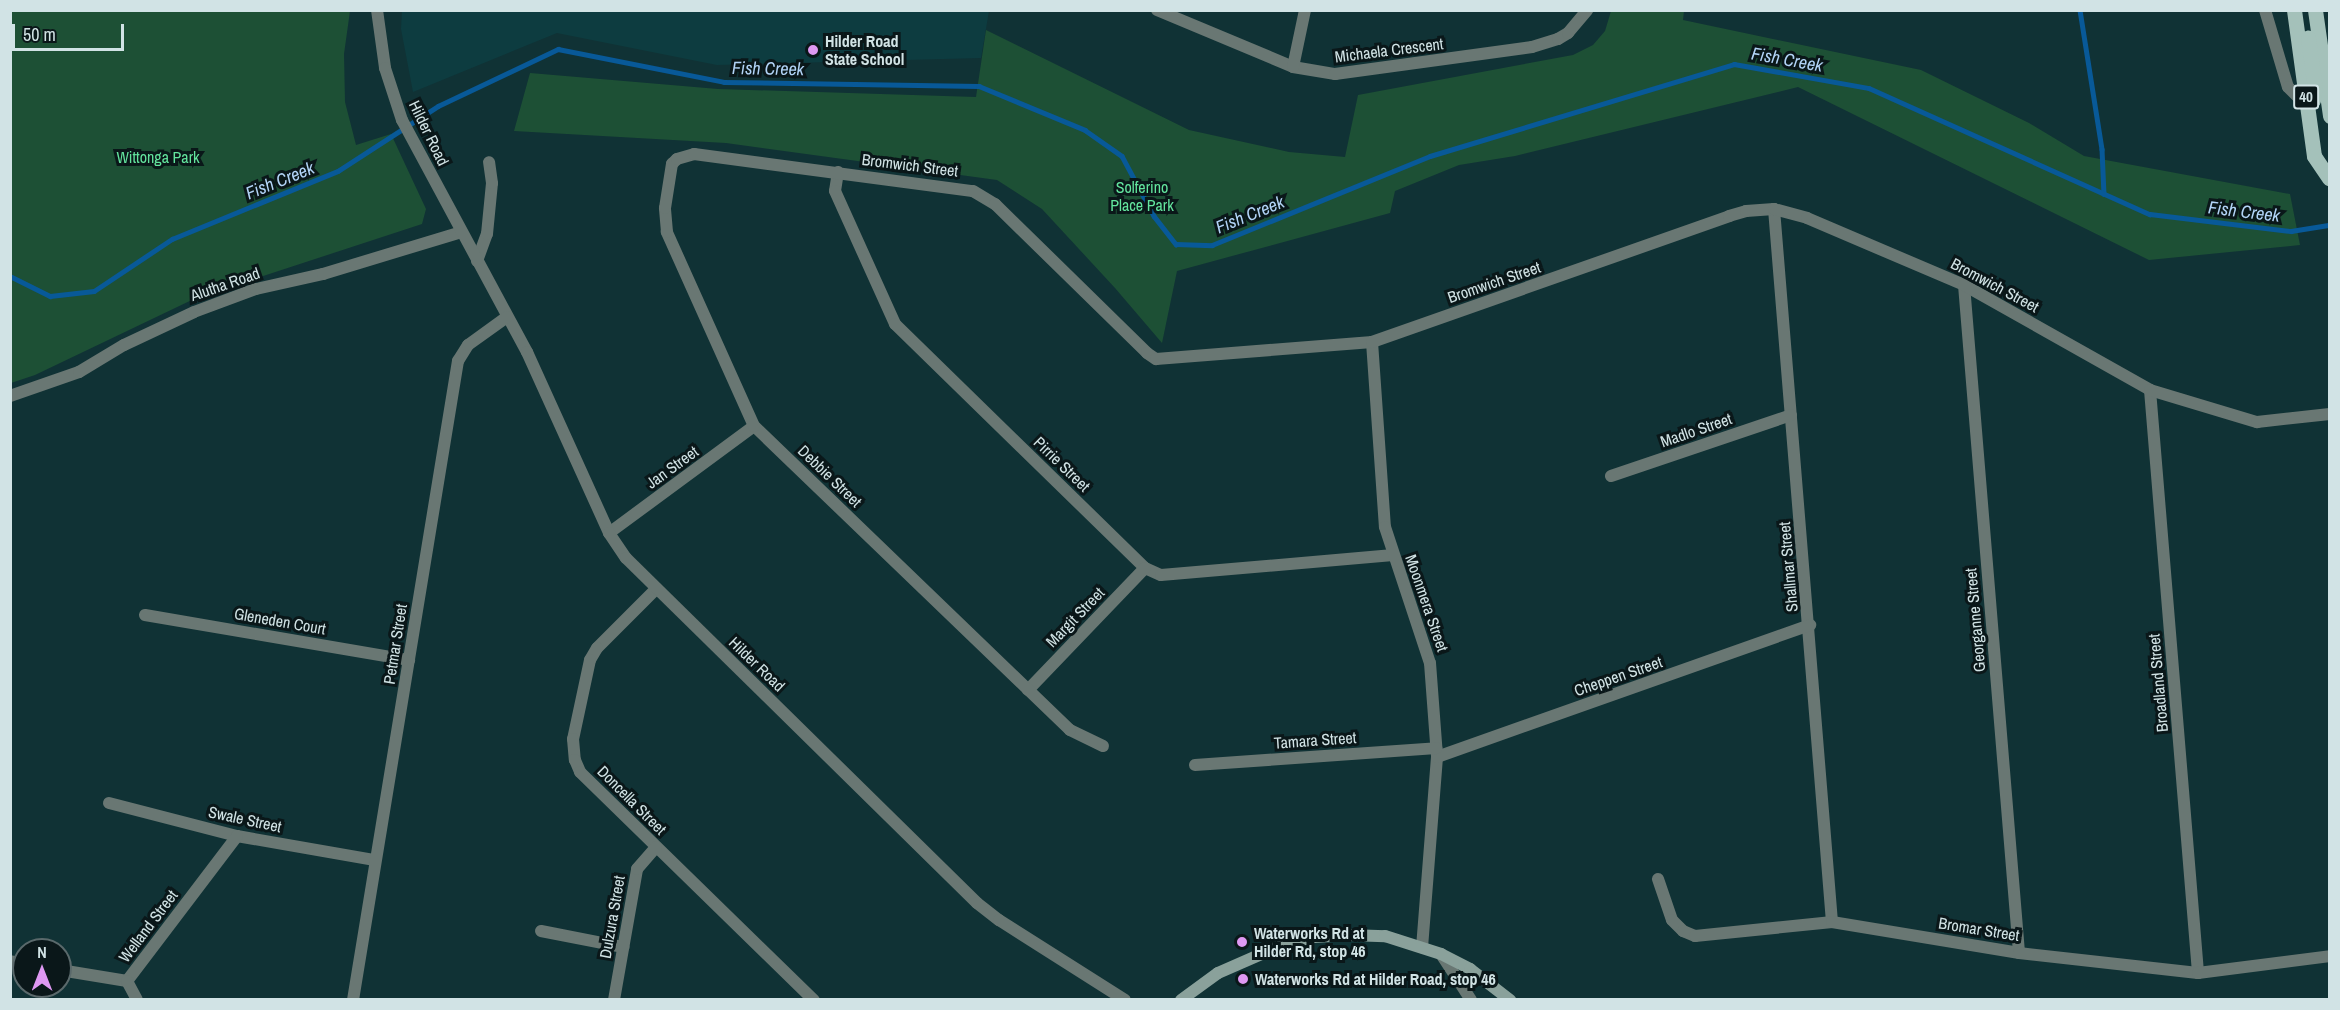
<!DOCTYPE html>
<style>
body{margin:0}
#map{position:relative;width:2340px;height:1010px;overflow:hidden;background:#103235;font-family:"Archivo Narrow",sans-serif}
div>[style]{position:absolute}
.built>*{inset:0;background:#0d3c40}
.green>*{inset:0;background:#1d5035}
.stream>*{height:4.5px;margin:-2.25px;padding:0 2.25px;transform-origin:2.25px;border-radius:2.25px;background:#085998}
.minor>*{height:12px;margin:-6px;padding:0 6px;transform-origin:6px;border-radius:6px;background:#697773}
.tertiary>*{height:12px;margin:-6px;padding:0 6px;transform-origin:6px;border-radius:6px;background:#697773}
.secondary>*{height:12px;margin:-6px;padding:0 6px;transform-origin:6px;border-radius:6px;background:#8aa19b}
.primary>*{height:15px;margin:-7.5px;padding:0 7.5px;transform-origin:7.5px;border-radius:7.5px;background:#a4c1ba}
.dots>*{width:16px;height:16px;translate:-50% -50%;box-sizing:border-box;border:3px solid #0a1719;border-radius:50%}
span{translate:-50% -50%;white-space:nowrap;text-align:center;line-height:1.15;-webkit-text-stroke:6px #0a1719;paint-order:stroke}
.shield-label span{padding:2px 4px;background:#0a1719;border:2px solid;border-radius:4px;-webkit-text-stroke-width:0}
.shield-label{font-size:15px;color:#d1e3e5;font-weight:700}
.poi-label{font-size:16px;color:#d1e3e5;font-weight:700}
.left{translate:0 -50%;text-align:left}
.street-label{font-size:16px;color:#d1e3e5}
.park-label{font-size:16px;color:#63e59e}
.water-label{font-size:18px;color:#b2d4f7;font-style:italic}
.frame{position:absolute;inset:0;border:12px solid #d1e3e5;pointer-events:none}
.north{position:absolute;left:12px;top:938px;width:60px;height:60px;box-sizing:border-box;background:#0a1719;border:2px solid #5a696b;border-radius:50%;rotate:0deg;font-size:16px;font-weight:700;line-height:24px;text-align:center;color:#d1e3e5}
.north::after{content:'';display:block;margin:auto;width:21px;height:27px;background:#de98f2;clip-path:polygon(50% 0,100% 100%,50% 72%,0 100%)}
.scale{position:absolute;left:12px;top:24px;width:112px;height:27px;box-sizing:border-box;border:3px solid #d1e3e5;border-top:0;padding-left:8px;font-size:18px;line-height:21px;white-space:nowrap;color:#d1e3e5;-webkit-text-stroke:4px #0a1719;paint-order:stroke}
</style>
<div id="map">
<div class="built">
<i style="clip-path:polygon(402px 10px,989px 11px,981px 58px,717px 65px,557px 33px,413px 92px,401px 29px)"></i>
</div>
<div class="green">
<i style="clip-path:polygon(10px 11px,350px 11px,344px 54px,345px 102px,356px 145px,391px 134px,426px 209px,422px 224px,196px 298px,35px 375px,11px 383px)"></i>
<i style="clip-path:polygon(1611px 11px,1684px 11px,1683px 20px,1921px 70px,2029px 123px,2084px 156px,2290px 194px,2300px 245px,2149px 260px,1798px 87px,1515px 156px,1459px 165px,1395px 191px,1390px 213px,1177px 271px,1162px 343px,1115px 288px,1042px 209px,997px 180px,726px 143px,514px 131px,530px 73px,718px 89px,976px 97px,986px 30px,1189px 130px,1289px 152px,1345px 157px,1358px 95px,1573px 55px,1593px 45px,1605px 31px)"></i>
</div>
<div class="stream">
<i style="left:2080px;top:10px;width:141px;rotate:81deg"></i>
<i style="left:2102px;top:149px;width:45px;rotate:87.5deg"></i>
<i style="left:10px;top:276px;width:45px;rotate:26.6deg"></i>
<i style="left:50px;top:296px;width:44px;rotate:-6.5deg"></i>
<i style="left:94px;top:291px;width:94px;rotate:-33.7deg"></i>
<i style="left:172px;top:239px;width:179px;rotate:-22.3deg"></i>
<i style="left:338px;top:171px;width:119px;rotate:-33deg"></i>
<i style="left:438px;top:106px;width:133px;rotate:-25.4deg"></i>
<i style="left:558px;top:49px;width:169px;rotate:11.2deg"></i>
<i style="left:724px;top:82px;width:255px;rotate:0.9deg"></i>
<i style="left:979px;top:86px;width:115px;rotate:22.5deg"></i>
<i style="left:1085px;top:130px;width:45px;rotate:35.1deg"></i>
<i style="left:1122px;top:156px;width:68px;rotate:61.9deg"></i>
<i style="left:1154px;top:216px;width:36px;rotate:52deg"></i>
<i style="left:1176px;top:244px;width:36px;rotate:2deg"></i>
<i style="left:1212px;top:245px;width:235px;rotate:-22.2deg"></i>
<i style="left:1430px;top:156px;width:318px;rotate:-16.8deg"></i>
<i style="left:1734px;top:64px;width:137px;rotate:10.1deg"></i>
<i style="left:1869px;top:88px;width:308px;rotate:24.2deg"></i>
<i style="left:2150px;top:214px;width:142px;rotate:6.9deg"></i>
<i style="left:2291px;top:231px;width:39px;rotate:-9deg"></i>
</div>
<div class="minor">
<i style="left:1157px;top:10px;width:147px;rotate:22.7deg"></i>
<i style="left:1293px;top:67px;width:43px;rotate:9.5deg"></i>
<i style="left:1335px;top:74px;width:199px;rotate:-7.8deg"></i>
<i style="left:1532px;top:47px;width:27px;rotate:-17deg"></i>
<i style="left:1558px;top:39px;width:12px;rotate:-31deg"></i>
<i style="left:1568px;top:33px;width:30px;rotate:-50deg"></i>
<i style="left:2265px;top:10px;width:80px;rotate:73.4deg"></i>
<i style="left:2288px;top:87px;width:27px;rotate:45deg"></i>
<i style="left:1293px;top:67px;width:58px;rotate:-78.1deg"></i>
<i style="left:838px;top:172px;width:19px;rotate:99deg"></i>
<i style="left:835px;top:191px;width:146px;rotate:65.7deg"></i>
<i style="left:895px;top:324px;width:349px;rotate:44.3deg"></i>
<i style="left:1145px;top:568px;width:17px;rotate:24deg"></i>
<i style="left:1161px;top:575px;width:233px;rotate:-4.9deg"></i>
<i style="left:1774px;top:209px;width:715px;rotate:85.35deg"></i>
<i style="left:477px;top:261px;width:29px;rotate:-70deg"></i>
<i style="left:487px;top:234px;width:51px;rotate:-84.4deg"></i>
<i style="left:492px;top:183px;width:21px;rotate:-98deg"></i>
<i style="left:1964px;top:285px;width:670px;rotate:85.29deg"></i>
<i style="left:1372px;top:342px;width:185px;rotate:86deg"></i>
<i style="left:1385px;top:527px;width:143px;rotate:71.7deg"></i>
<i style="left:1430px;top:663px;width:94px;rotate:85.7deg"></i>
<i style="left:1437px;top:757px;width:191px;rotate:94.5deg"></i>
<i style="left:2150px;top:390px;width:585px;rotate:85.29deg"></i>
<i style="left:10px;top:396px;width:73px;rotate:-19.2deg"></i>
<i style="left:79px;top:372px;width:52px;rotate:-31deg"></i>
<i style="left:124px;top:345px;width:77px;rotate:-25.2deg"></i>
<i style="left:194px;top:312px;width:66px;rotate:-20.4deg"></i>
<i style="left:256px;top:289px;width:69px;rotate:-12.6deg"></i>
<i style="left:323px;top:274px;width:144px;rotate:-16.9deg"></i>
<i style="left:1611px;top:476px;width:190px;rotate:-18.7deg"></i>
<i style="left:609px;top:533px;width:180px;rotate:-36.4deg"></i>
<i style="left:656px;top:589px;width:83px;rotate:135deg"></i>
<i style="left:597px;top:648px;width:14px;rotate:120deg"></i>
<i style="left:590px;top:660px;width:81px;rotate:102.1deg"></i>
<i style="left:573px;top:739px;width:21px;rotate:85deg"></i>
<i style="left:575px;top:760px;width:13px;rotate:67deg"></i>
<i style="left:580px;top:772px;width:327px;rotate:44.3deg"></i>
<i style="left:145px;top:615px;width:268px;rotate:9.7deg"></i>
<i style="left:1028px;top:690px;width:169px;rotate:-46.2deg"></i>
<i style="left:1103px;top:746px;width:37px;rotate:-154deg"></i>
<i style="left:1070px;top:730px;width:438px;rotate:-136.1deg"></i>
<i style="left:754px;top:426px;width:213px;rotate:-114.2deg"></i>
<i style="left:667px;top:232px;width:24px;rotate:-95deg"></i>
<i style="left:665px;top:208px;width:45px;rotate:-81deg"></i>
<i style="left:672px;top:164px;width:7px;rotate:-45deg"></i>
<i style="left:677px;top:159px;width:18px;rotate:-16deg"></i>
<i style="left:694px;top:154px;width:281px;rotate:7.6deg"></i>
<i style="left:973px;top:191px;width:26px;rotate:31deg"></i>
<i style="left:995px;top:204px;width:213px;rotate:44.4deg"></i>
<i style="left:1147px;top:353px;width:11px;rotate:34deg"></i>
<i style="left:1156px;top:359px;width:217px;rotate:-4.5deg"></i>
<i style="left:1372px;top:342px;width:379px;rotate:-19.4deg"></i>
<i style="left:1729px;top:216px;width:18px;rotate:-16deg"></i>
<i style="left:1746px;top:211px;width:28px;rotate:-4deg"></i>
<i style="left:1774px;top:209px;width:34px;rotate:15deg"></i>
<i style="left:1807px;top:218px;width:171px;rotate:23.1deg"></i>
<i style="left:1964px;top:285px;width:214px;rotate:29.4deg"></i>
<i style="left:2150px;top:390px;width:112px;rotate:16.7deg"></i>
<i style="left:2257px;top:422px;width:73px;rotate:-6.3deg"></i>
<i style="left:1437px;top:757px;width:396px;rotate:-19.5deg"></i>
<i style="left:1195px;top:765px;width:242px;rotate:-4deg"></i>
<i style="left:109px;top:803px;width:132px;rotate:14.5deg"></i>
<i style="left:237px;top:836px;width:140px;rotate:9.9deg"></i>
<i style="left:1658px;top:879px;width:43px;rotate:71.1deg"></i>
<i style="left:1672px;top:920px;width:16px;rotate:45deg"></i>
<i style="left:1683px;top:931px;width:13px;rotate:23deg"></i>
<i style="left:1695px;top:936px;width:138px;rotate:-5.8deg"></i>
<i style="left:1832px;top:922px;width:190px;rotate:9.4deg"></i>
<i style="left:2019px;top:953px;width:180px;rotate:6.4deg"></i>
<i style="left:2198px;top:973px;width:133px;rotate:-7.3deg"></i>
<i style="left:541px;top:931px;width:84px;rotate:11deg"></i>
<i style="left:1441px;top:954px;width:55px;rotate:56.9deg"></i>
<i style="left:10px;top:961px;width:14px;rotate:12deg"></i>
<i style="left:60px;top:970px;width:68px;rotate:9.3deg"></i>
<i style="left:127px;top:981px;width:182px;rotate:-52.8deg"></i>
<i style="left:127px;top:981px;width:21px;rotate:62deg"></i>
<i style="left:614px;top:1000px;width:133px;rotate:-80deg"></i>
<i style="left:637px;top:869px;width:29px;rotate:-49deg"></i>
</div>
<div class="tertiary">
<i style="left:377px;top:10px;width:59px;rotate:82.1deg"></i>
<i style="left:385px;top:68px;width:55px;rotate:71.9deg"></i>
<i style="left:402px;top:120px;width:264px;rotate:61.7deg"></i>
<i style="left:527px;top:352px;width:199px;rotate:65.6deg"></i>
<i style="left:609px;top:533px;width:30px;rotate:56deg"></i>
<i style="left:626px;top:558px;width:492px;rotate:44.5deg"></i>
<i style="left:977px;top:903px;width:28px;rotate:38deg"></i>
<i style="left:999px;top:920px;width:149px;rotate:32.4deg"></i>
<i style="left:353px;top:1000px;width:648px;rotate:-80.67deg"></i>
<i style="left:458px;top:361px;width:19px;rotate:-58deg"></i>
<i style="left:468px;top:345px;width:48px;rotate:-35.7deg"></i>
</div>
<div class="secondary">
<i style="left:1181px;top:1000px;width:46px;rotate:-36.1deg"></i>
<i style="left:1218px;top:973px;width:70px;rotate:-23.6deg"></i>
<i style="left:1282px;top:945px;width:32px;rotate:-14deg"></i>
<i style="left:1313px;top:937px;width:36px;rotate:-3deg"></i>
<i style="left:1349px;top:935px;width:36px;rotate:2deg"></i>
<i style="left:1385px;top:936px;width:59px;rotate:17.8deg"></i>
<i style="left:1441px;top:954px;width:33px;rotate:27deg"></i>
<i style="left:1470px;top:969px;width:51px;rotate:37.8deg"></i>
</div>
<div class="primary">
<i style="left:2294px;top:10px;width:147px;rotate:82.2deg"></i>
<i style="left:2314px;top:156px;width:27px;rotate:56deg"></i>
<i style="left:2315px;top:10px;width:107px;rotate:81.9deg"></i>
<i style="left:2307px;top:106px;width:8px;rotate:-45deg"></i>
<i style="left:2313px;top:100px;width:11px;rotate:-80deg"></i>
<i style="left:2315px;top:89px;width:52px;rotate:-97.7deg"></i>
</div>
<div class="dots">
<i style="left:813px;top:50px;background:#de98f2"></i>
<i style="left:1242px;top:942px;background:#de98f2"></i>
<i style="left:1243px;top:979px;background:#de98f2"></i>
</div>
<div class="shield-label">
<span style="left:2306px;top:97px">40</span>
</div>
<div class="poi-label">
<span class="left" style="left:825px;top:50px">Hilder Road<br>State School</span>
<span class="left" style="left:1254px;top:942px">Waterworks Rd at<br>Hilder Rd, stop 46</span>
<span class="left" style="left:1255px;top:979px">Waterworks Rd at Hilder Road, stop 46</span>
</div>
<div class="street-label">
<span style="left:1389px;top:50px;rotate:-7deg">Michaela Crescent</span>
<span style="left:429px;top:133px;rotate:64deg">Hilder Road</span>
<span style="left:910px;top:165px;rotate:7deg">Bromwich Street</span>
<span style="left:1494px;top:282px;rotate:-19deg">Bromwich Street</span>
<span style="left:225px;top:284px;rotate:-19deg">Alutha Road</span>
<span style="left:1995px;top:285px;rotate:28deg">Bromwich Street</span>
<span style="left:1696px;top:430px;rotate:-19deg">Madlo Street</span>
<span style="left:1062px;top:464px;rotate:44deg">Pirrie Street</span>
<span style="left:672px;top:467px;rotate:-36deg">Jan Street</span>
<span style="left:830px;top:476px;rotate:44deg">Debbie Street</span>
<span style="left:1788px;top:567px;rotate:-95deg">Shallmar Street</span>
<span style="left:1427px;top:603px;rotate:71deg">Moonmera Street</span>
<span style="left:1075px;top:617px;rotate:-46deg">Margit Street</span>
<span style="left:1975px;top:620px;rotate:-95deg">Georganne Street</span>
<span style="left:280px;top:621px;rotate:10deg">Gleneden Court</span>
<span style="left:395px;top:644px;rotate:-81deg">Petmar Street</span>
<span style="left:757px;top:664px;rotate:44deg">Hilder Road</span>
<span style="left:1618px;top:676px;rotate:-19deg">Cheppen Street</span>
<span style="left:2158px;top:683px;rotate:-95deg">Broadland Street</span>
<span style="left:1315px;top:740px;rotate:-4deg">Tamara Street</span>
<span style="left:632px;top:800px;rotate:45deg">Doncella Street</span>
<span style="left:245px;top:819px;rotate:12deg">Swale Street</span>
<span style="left:612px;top:917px;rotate:-80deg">Dulzura Street</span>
<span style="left:148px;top:926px;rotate:-53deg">Welland Street</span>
<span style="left:1979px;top:929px;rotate:9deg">Bromar Street</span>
</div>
<div class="park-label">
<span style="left:158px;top:157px">Wittonga Park</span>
<span style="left:1142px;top:196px">Solferino<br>Place Park</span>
</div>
<div class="water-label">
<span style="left:1787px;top:60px;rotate:10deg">Fish Creek</span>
<span style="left:768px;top:69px;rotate:1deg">Fish Creek</span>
<span style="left:280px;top:181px;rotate:-22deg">Fish Creek</span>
<span style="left:2244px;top:212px;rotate:7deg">Fish Creek</span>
<span style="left:1250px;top:215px;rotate:-22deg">Fish Creek</span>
</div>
<div class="frame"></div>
<div class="north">N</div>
<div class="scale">50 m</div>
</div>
